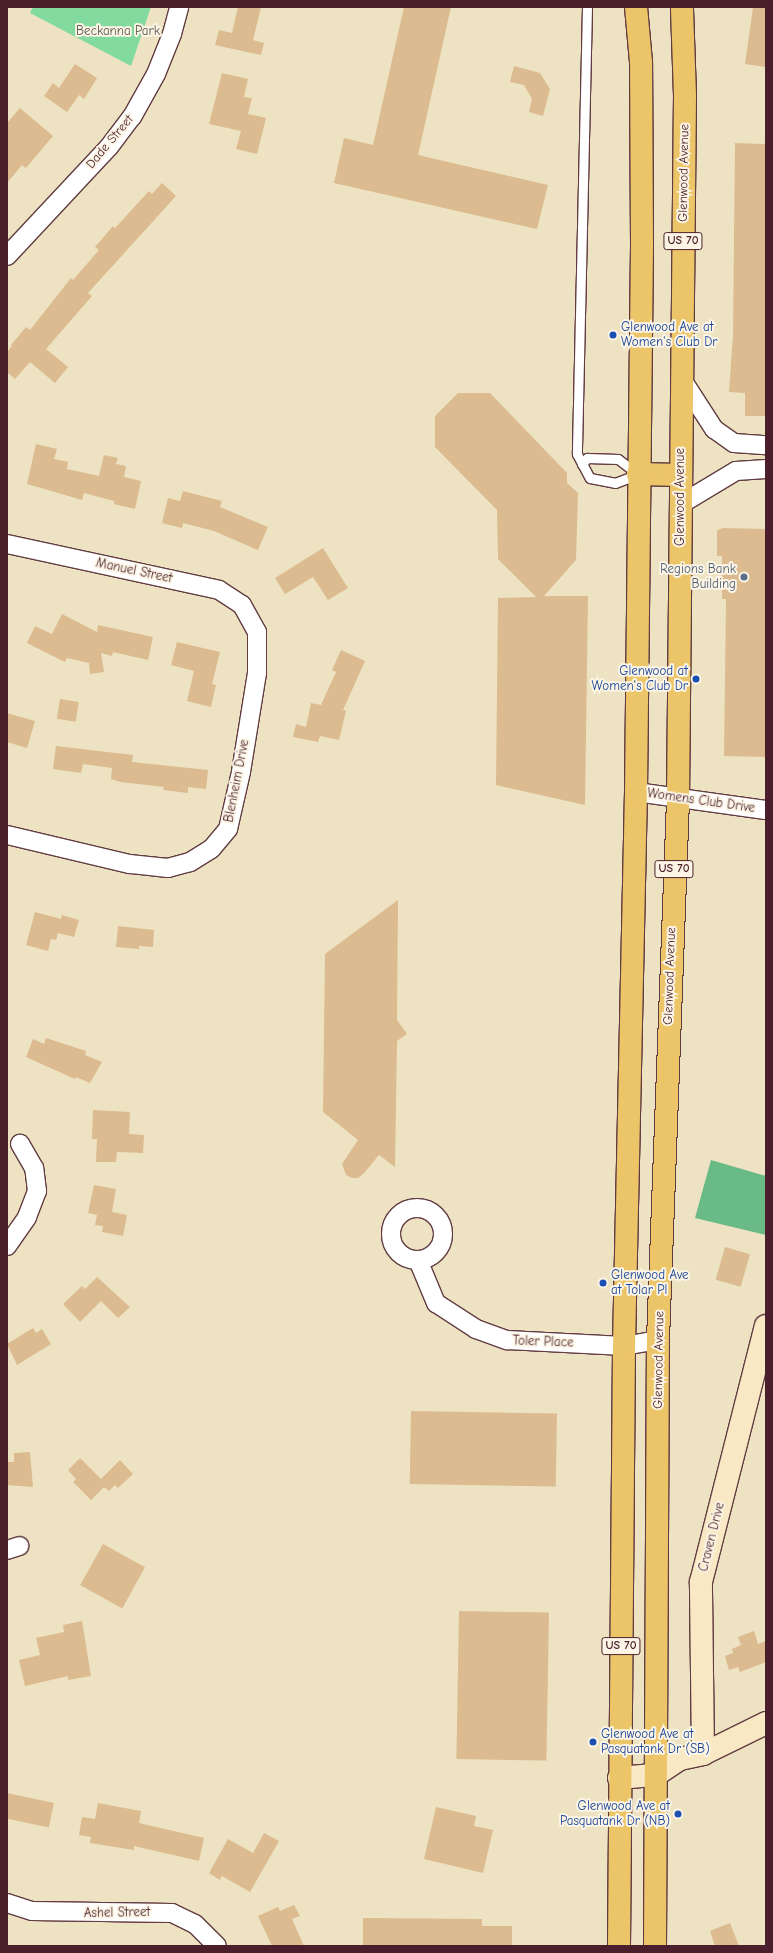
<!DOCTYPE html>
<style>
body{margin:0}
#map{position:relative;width:773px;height:1953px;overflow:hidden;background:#ede3c2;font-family:"Comic Neue",sans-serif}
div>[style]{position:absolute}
.green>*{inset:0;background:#82da9f}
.forest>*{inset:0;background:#69ba86}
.building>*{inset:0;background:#dbbb8f;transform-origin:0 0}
.roads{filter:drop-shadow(1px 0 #623c42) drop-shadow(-1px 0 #623c42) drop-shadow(0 1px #623c42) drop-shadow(0 -1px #623c42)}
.lane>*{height:9px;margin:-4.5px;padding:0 4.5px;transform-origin:4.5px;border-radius:4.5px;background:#fff}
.street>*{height:18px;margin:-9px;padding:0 9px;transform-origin:9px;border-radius:9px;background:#fff}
.street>.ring{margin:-9px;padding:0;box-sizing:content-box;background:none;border:18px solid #fff;border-radius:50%}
.secondary>*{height:22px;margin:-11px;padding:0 11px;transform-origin:11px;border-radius:11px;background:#f8e8c3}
.primary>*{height:22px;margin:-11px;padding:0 11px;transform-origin:11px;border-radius:11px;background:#edc569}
.dots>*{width:11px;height:11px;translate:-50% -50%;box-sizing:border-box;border:2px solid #fcf5e5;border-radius:50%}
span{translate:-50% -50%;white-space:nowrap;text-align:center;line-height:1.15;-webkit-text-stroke:4px #fcf5e5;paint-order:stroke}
.shield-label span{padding:1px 3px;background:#fcf5e5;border:1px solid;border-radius:3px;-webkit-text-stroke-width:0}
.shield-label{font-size:12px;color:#4a1f2b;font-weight:700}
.park-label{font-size:13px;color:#5b574e}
.street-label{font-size:13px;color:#4a1f2b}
.transit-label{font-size:13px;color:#164399}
.left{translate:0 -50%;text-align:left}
.right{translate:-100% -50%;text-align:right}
.service-label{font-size:13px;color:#4e5e75}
.frame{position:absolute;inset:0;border:8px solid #4a1f2b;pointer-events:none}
</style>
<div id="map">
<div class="green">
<i style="clip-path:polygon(33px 7px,151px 7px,131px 66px,30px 13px)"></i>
</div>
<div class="forest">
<i style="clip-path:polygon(711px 1160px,766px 1176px,766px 1235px,695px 1218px)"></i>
</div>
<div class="building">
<i style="clip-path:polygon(238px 7px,261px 7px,253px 40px,264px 43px,261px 55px,215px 45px,219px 30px,232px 33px)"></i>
<i style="clip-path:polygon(404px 7px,451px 7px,418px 155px,548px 185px,537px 229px,334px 183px,344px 138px,373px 145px)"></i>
<i style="clip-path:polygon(753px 7px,766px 7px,766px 67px,745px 64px)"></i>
<i style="clip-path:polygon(75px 64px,97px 78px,84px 99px,79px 95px,67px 112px,44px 96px,53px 83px,59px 88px)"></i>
<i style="clip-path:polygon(514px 66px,540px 73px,550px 89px,543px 116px,529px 112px,532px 99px,524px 85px,510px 82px)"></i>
<i style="clip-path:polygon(222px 73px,248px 79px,244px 97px,252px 98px,248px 114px,266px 118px,257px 154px,236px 149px,241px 131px,209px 124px)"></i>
<i style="clip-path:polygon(20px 108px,53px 136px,26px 168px,22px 165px,7px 183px,7px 123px)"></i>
<i style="clip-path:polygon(735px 143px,766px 144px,766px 416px,745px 416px,745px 393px,729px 392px,733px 335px)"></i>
<i style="clip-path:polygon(162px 183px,176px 196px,88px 293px,92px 296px,46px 349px,68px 367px,55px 383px,30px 362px,15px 379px,7px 372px,7px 352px,12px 346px,11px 345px,26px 327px,30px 330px,71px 278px,73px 280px,99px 250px,95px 247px,113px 226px,115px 228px,149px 191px,152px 194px)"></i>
<i style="clip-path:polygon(458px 393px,490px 393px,567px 473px,567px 483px,578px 493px,576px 560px,544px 596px,588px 596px,585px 805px,496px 785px,498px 598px,536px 597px,498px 559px,497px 510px,435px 447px,435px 416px)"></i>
<i style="clip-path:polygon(36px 444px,57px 449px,54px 459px,68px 462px,67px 469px,99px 476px,104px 455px,118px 458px,116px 464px,126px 466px,124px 477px,141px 481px,135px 509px,114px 504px,114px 501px,84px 493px,82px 500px,27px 484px)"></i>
<i style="clip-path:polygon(183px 491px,222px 501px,220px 507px,268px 527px,258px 550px,214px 531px,183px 523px,182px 528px,162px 523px,168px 498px,180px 501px)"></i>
<i style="clip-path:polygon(723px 528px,766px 529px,766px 757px,724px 756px,726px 599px,722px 599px,722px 556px,717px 556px,717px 530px)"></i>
<i style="clip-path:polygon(323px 548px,348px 588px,328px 600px,313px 577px,285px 594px,275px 578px)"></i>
<i style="clip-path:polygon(62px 614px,97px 632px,98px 625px,153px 637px,148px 660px,113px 652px,112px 656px,101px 653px,104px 672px,90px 674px,89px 663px,67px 658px,65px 662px,27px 643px,35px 626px,52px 634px)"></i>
<i style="clip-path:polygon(177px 642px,220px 652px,212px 684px,216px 685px,211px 707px,187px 701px,194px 671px,171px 665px)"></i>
<i style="clip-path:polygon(341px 650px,365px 661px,343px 710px,346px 711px,339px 740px,320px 736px,318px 742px,293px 737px,296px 724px,306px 727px,311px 703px,321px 705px,336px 672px,332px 670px)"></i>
<i style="left:60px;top:699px;width:19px;height:20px;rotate:9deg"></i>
<i style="clip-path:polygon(7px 713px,35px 721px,27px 748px,7px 742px)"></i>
<i style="clip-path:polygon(56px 746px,133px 755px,132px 762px,208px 770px,206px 789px,188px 787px,188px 793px,163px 790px,164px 787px,120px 782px,111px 779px,112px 768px,83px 764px,81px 773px,53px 769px)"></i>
<i style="clip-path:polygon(398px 900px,397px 1020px,407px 1034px,397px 1041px,395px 1167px,379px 1155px,364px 1173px,358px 1178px,352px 1178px,346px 1175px,342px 1164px,358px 1140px,323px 1112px,325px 954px)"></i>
<i style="clip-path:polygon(35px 912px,61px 919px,62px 915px,79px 920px,74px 937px,58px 933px,56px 940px,51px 939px,48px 951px,26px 945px)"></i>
<i style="clip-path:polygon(118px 926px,154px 930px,153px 947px,139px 946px,139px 949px,116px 947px)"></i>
<i style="clip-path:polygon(46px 1038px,86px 1051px,85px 1055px,102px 1062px,90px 1083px,76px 1077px,75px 1079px,26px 1057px,33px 1039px,44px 1044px)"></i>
<i style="clip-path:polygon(93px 1110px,130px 1112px,129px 1134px,144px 1135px,143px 1153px,117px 1152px,116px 1162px,96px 1162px,97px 1139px,92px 1139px)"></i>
<i style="clip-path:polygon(94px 1185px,116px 1189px,112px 1212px,127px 1215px,123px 1236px,102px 1232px,103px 1226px,95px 1225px,97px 1215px,88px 1213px)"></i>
<i style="left:725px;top:1247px;width:26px;height:34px;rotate:16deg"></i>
<i style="clip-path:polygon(97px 1277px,130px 1307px,118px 1318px,101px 1301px,80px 1322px,63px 1304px,82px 1286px,85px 1289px)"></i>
<i style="clip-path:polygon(33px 1328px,36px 1333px,42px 1329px,51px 1344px,17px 1365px,7px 1344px)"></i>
<i style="left:411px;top:1411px;width:146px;height:73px;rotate:1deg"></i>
<i style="clip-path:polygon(30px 1452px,33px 1487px,7px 1485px,7px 1462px,14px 1462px,14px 1453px)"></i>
<i style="clip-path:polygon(80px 1458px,101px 1479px,120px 1460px,133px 1474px,118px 1488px,115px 1485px,109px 1491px,104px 1487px,91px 1500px,73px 1482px,76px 1479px,68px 1470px)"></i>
<i style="left:103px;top:1544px;width:48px;height:47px;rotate:29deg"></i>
<i style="left:459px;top:1611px;width:90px;height:148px;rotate:1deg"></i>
<i style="clip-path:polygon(82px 1621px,91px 1676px,68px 1680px,68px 1676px,25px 1686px,19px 1660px,40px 1655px,36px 1638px,64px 1632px,63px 1625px)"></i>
<i style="clip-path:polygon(754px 1631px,758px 1644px,766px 1641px,766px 1662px,740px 1672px,738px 1667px,729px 1670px,725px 1656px,733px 1653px,732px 1649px,741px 1645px,738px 1637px)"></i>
<i style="left:7px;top:1793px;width:48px;height:25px;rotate:12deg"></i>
<i style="clip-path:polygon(98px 1803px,141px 1811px,139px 1823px,204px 1838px,199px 1861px,134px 1846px,134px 1850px,90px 1843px,91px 1837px,79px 1835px,82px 1817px,95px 1819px)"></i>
<i style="clip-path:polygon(436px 1807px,476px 1816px,474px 1826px,493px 1830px,483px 1873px,424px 1859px)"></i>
<i style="clip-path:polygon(264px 1833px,279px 1841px,250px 1892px,222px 1876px,220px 1880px,209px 1873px,228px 1839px,253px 1853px)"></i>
<i style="clip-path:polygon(294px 1905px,300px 1916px,292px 1919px,304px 1946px,272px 1946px,258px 1916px,278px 1907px,280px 1911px)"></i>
<i style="clip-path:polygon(363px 1918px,482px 1919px,482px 1926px,512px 1926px,512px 1946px,363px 1946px)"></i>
<i style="clip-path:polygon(730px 1923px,739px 1946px,715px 1946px,710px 1931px)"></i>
</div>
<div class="roads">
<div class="lane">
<i style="left:587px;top:7px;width:447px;rotate:91.3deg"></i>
<i style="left:577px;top:454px;width:27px;rotate:62deg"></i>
<i style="left:590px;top:478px;width:25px;rotate:11deg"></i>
<i style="left:615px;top:483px;width:25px;rotate:-21deg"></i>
<i style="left:582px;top:464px;width:8px;rotate:-50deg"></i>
<i style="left:587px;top:458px;width:31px;rotate:2deg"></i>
<i style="left:618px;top:459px;width:25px;rotate:37deg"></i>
</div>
<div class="street">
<i style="left:7px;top:256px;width:149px;rotate:-46.9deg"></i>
<i style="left:109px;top:147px;width:38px;rotate:-53deg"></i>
<i style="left:132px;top:117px;width:49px;rotate:-60.8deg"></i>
<i style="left:156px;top:74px;width:43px;rotate:-68.2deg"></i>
<i style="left:172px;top:34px;width:28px;rotate:-75deg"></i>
<i style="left:681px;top:378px;width:61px;rotate:57.1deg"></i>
<i style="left:714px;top:429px;width:24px;rotate:35deg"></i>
<i style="left:734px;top:443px;width:32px;rotate:4deg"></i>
<i style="left:681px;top:504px;width:64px;rotate:-31deg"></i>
<i style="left:736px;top:471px;width:30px;rotate:-4deg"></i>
<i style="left:7px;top:544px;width:217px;rotate:12.2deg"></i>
<i style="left:219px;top:590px;width:27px;rotate:33deg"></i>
<i style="left:242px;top:605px;width:31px;rotate:61deg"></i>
<i style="left:257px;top:632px;width:41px;rotate:90deg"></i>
<i style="left:257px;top:673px;width:100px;rotate:99.2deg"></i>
<i style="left:241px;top:772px;width:58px;rotate:102.8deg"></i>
<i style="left:228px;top:829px;width:26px;rotate:130deg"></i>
<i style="left:211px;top:849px;width:25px;rotate:148deg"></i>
<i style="left:190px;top:862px;width:23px;rotate:165deg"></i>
<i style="left:168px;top:868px;width:39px;rotate:-174deg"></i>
<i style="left:129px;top:864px;width:125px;rotate:-166.6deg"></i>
<i style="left:636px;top:792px;width:131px;rotate:7.9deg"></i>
<i class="ring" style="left:391px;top:1208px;width:34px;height:34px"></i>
<i style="left:7px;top:1246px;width:35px;rotate:-55deg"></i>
<i style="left:27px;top:1217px;width:28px;rotate:-69deg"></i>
<i style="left:37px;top:1191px;width:23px;rotate:-97deg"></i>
<i style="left:34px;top:1168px;width:28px;rotate:-120deg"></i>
<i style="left:418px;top:1260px;width:47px;rotate:67.3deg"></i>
<i style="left:436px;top:1303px;width:48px;rotate:33deg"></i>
<i style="left:476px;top:1329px;width:33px;rotate:20deg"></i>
<i style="left:507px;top:1340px;width:117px;rotate:2.9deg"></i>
<i style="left:624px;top:1346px;width:35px;rotate:-10deg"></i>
<i style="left:7px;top:1550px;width:13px;rotate:-18deg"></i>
<i style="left:7px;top:1903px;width:26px;rotate:18deg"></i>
<i style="left:32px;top:1911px;width:140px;rotate:0.8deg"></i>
<i style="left:172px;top:1913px;width:25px;rotate:26deg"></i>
<i style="left:195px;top:1924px;width:31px;rotate:45deg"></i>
</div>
<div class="secondary">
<i style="left:703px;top:1754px;width:172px;rotate:-90.7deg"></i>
<i style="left:701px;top:1582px;width:264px;rotate:-75.8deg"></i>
<i style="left:619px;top:1778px;width:37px;rotate:-5deg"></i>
<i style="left:656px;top:1775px;width:29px;rotate:-34deg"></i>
<i style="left:680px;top:1759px;width:24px;rotate:-12deg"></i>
<i style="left:703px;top:1754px;width:70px;rotate:-26.2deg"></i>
</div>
<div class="primary">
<i style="left:638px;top:474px;width:42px;rotate:1.4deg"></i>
<i style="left:619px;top:1946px;width:600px;rotate:-89.52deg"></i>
<i style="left:624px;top:1346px;width:554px;rotate:-88.76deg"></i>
<i style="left:636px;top:792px;width:548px;rotate:-89.37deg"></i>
<i style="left:642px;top:244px;width:182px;rotate:-90.3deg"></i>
<i style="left:641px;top:62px;width:55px;rotate:-95.2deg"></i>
<i style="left:655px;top:1946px;width:606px;rotate:-89.72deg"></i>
<i style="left:658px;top:1340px;width:541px;rotate:-87.88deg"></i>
<i style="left:678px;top:799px;width:704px;rotate:-89.43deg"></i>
<i style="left:685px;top:95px;width:88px;rotate:-92deg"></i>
</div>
</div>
<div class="dots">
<i style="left:613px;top:335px;background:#1a4fb4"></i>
<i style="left:744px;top:577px;background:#5c6f8a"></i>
<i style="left:696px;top:679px;background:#1a4fb4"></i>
<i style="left:603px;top:1283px;background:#1a4fb4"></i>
<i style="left:593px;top:1742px;background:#1a4fb4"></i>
<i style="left:678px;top:1814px;background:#1a4fb4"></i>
</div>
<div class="shield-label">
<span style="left:683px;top:241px">US 70</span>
<span style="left:674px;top:869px">US 70</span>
<span style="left:621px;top:1646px">US 70</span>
</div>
<div class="park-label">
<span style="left:118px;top:31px">Beckanna Park</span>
</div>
<div class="street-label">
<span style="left:110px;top:142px;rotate:-50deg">Dade Street</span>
<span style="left:684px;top:173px;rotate:-89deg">Glenwood Avenue</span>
<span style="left:680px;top:497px;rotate:-90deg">Glenwood Avenue</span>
<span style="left:134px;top:571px;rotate:12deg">Manuel Street</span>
<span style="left:237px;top:781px;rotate:-79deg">Blenheim Drive</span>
<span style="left:701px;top:801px;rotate:8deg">Womens Club Drive</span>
<span style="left:670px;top:976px;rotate:-88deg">Glenwood Avenue</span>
<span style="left:543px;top:1342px;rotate:2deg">Toler Place</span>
<span style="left:659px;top:1360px;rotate:-89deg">Glenwood Avenue</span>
<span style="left:712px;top:1537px;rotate:-76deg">Craven Drive</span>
<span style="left:117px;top:1913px;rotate:-1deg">Ashel Street</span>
</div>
<div class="transit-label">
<span class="left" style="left:621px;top:335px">Glenwood Ave at<br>Women's Club Dr</span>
<span class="right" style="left:688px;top:679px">Glenwood at<br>Women's Club Dr</span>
<span class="left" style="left:611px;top:1283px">Glenwood Ave<br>at Tolar Pl</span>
<span class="left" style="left:601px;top:1742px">Glenwood Ave at<br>Pasquatank Dr (SB)</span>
<span class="right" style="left:670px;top:1814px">Glenwood Ave at<br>Pasquatank Dr (NB)</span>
</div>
<div class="service-label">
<span class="right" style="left:736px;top:577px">Regions Bank<br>Building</span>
</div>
<div class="frame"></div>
</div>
